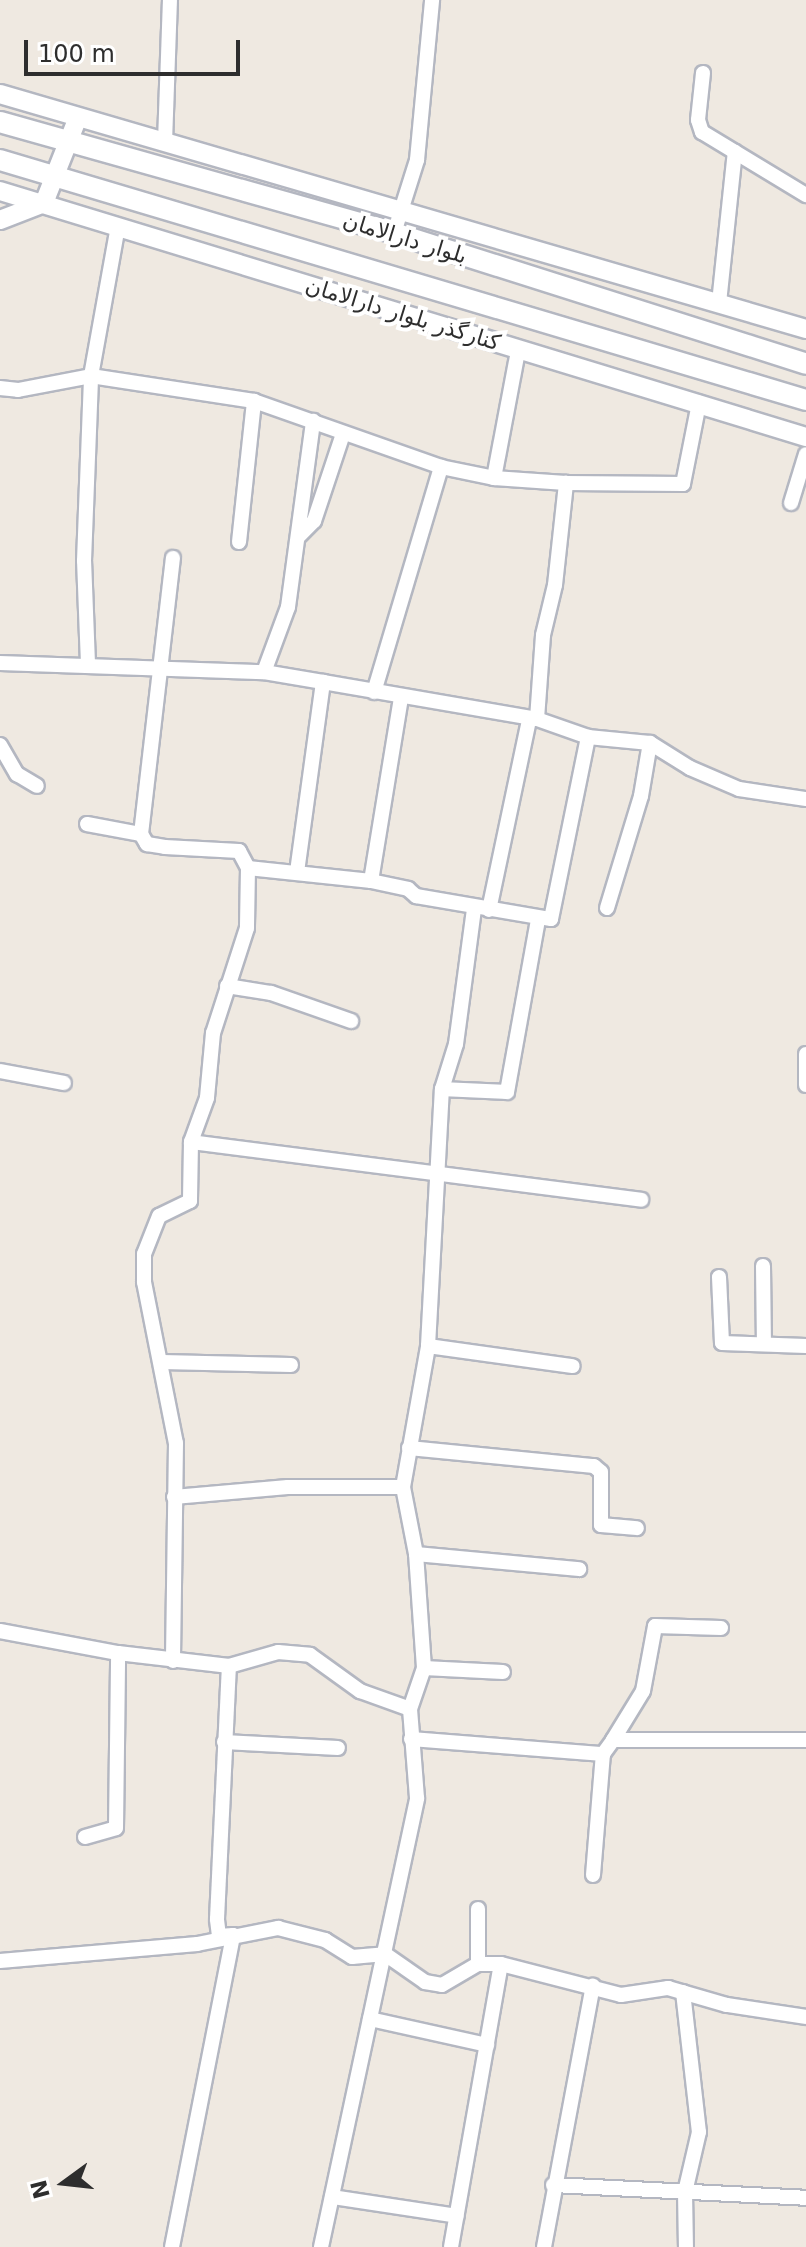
<!DOCTYPE html>
<meta charset="utf-8">
<style>
body{margin:0}
#map{position:relative;width:806px;height:2247px;overflow:hidden;background:#efe9e1;font-family:"DejaVu Sans","Noto Sans Arabic",sans-serif}
div>[style]{position:absolute}
.roads{filter:drop-shadow(2px 0 #b4b7c1) drop-shadow(-2px 0 #b4b7c1) drop-shadow(0 2px #b4b7c1) drop-shadow(0 -2px #b4b7c1)}
.minor>*{height:14px;margin:-7px;padding:0 7px;transform-origin:7px;border-radius:7px;background:#fff}
.tertiary>*{height:18px;margin:-9px;padding:0 9px;transform-origin:9px;border-radius:9px;background:#fff}
.secondary>*{height:20px;margin:-10px;padding:0 10px;transform-origin:10px;border-radius:10px;background:#fff}
span{translate:-50% -50%;white-space:nowrap;text-align:center;line-height:1.15;-webkit-text-stroke:8px #fff;paint-order:stroke}
.street-label{font-size:22px;color:#2e2e2e}
.north{position:absolute;left:24px;top:2143px;width:80px;height:80px;-webkit-text-stroke:6px #fff;paint-order:stroke;rotate:255deg;font-size:22px;font-weight:700;line-height:32px;text-align:center;color:#2e2e2e}
.north::after{content:'';display:block;margin:auto;width:28px;height:36px;background:#2e2e2e;clip-path:polygon(50% 0,100% 100%,50% 72%,0 100%)}
.scale{position:absolute;left:24px;top:40px;width:216px;height:36px;box-sizing:border-box;border:4px solid #2e2e2e;border-top:0;padding-left:10px;font-size:24px;line-height:28px;white-space:nowrap;color:#2e2e2e;-webkit-text-stroke:6px #fff;paint-order:stroke}
</style>
<div id="map">
<div class="roads">
<div class="minor">
<i style="left:703px;top:73px;width:47px;rotate:96.1deg"></i>
<i style="left:698px;top:120px;width:13px;rotate:72deg"></i>
<i style="left:702px;top:132px;width:122px;rotate:31.2deg"></i>
<i style="left:165px;top:142px;width:142px;rotate:-88deg"></i>
<i style="left:394px;top:233px;width:77px;rotate:-72.5deg"></i>
<i style="left:417px;top:160px;width:161px;rotate:-84.6deg"></i>
<i style="left:719px;top:303px;width:152px;rotate:-84deg"></i>
<i style="left:0;top:388px;width:18px;rotate:6deg"></i>
<i style="left:18px;top:390px;width:74px;rotate:-10.9deg"></i>
<i style="left:91px;top:376px;width:165px;rotate:8.7deg"></i>
<i style="left:254px;top:401px;width:198px;rotate:19.4deg"></i>
<i style="left:441px;top:467px;width:54px;rotate:11.7deg"></i>
<i style="left:494px;top:478px;width:72px;rotate:4deg"></i>
<i style="left:566px;top:483px;width:117px;rotate:0.5deg"></i>
<i style="left:683px;top:484px;width:83px;rotate:-78.8deg"></i>
<i style="left:494px;top:478px;width:129px;rotate:-79.3deg"></i>
<i style="left:791px;top:503px;width:51px;rotate:-73deg"></i>
<i style="left:299px;top:536px;width:21px;rotate:-45deg"></i>
<i style="left:314px;top:521px;width:92px;rotate:-71.6deg"></i>
<i style="left:239px;top:542px;width:142px;rotate:-83.9deg"></i>
<i style="left:0;top:663px;width:264px;rotate:2deg"></i>
<i style="left:264px;top:672px;width:60px;rotate:9.6deg"></i>
<i style="left:323px;top:682px;width:217px;rotate:9.8deg"></i>
<i style="left:537px;top:719px;width:54px;rotate:19.4deg"></i>
<i style="left:588px;top:737px;width:62px;rotate:5.5deg"></i>
<i style="left:650px;top:743px;width:47px;rotate:32deg"></i>
<i style="left:690px;top:768px;width:53px;rotate:23.2deg"></i>
<i style="left:739px;top:789px;width:68px;rotate:8.5deg"></i>
<i style="left:88px;top:664px;width:103px;rotate:-92.2deg"></i>
<i style="left:84px;top:561px;width:185px;rotate:-87.8deg"></i>
<i style="left:91px;top:376px;width:152px;rotate:-79.8deg"></i>
<i style="left:264px;top:672px;width:69px;rotate:-69.7deg"></i>
<i style="left:288px;top:607px;width:188px;rotate:-82.3deg"></i>
<i style="left:374px;top:692px;width:235px;rotate:-73.4deg"></i>
<i style="left:537px;top:719px;width:84px;rotate:-85.9deg"></i>
<i style="left:543px;top:635px;width:51px;rotate:-76.5deg"></i>
<i style="left:555px;top:585px;width:103px;rotate:-83.8deg"></i>
<i style="left:0;top:745px;width:34px;rotate:60deg"></i>
<i style="left:17px;top:774px;width:23px;rotate:31deg"></i>
<i style="left:87px;top:824px;width:55px;rotate:10.5deg"></i>
<i style="left:141px;top:834px;width:12px;rotate:59deg"></i>
<i style="left:147px;top:844px;width:18px;rotate:9deg"></i>
<i style="left:165px;top:847px;width:74px;rotate:3.1deg"></i>
<i style="left:239px;top:851px;width:19px;rotate:62deg"></i>
<i style="left:248px;top:868px;width:60px;rotate:91deg"></i>
<i style="left:247px;top:928px;width:110px;rotate:107.9deg"></i>
<i style="left:213px;top:1033px;width:65px;rotate:95.3deg"></i>
<i style="left:207px;top:1098px;width:47px;rotate:110deg"></i>
<i style="left:191px;top:1142px;width:59px;rotate:91deg"></i>
<i style="left:190px;top:1201px;width:34px;rotate:154deg"></i>
<i style="left:159px;top:1216px;width:41px;rotate:111.5deg"></i>
<i style="left:144px;top:1254px;width:28px;rotate:90deg"></i>
<i style="left:144px;top:1282px;width:164px;rotate:78.8deg"></i>
<i style="left:176px;top:1443px;width:218px;rotate:90.8deg"></i>
<i style="left:141px;top:834px;width:278px;rotate:-83.4deg"></i>
<i style="left:248px;top:868px;width:124px;rotate:6deg"></i>
<i style="left:371px;top:881px;width:38px;rotate:12deg"></i>
<i style="left:408px;top:889px;width:11px;rotate:41deg"></i>
<i style="left:416px;top:896px;width:137px;rotate:9.7deg"></i>
<i style="left:551px;top:919px;width:186px;rotate:-78.5deg"></i>
<i style="left:297px;top:872px;width:192px;rotate:-82.2deg"></i>
<i style="left:371px;top:881px;width:186px;rotate:-80.7deg"></i>
<i style="left:607px;top:908px;width:117px;rotate:-73.1deg"></i>
<i style="left:641px;top:796px;width:54px;rotate:-80.4deg"></i>
<i style="left:489px;top:910px;width:194px;rotate:-78.1deg"></i>
<i style="left:227px;top:986px;width:45px;rotate:9deg"></i>
<i style="left:271px;top:993px;width:85px;rotate:19.3deg"></i>
<i style="left:806px;top:1054px;width:31px;rotate:90deg"></i>
<i style="left:0;top:1071px;width:65px;rotate:10.6deg"></i>
<i style="left:442px;top:1089px;width:65px;rotate:2.6deg"></i>
<i style="left:507px;top:1092px;width:175px;rotate:-79.8deg"></i>
<i style="left:191px;top:1142px;width:454px;rotate:7.3deg"></i>
<i style="left:763px;top:1266px;width:78px;rotate:89.3deg"></i>
<i style="left:719px;top:1277px;width:66px;rotate:87.4deg"></i>
<i style="left:722px;top:1343px;width:84px;rotate:2deg"></i>
<i style="left:428px;top:1346px;width:146px;rotate:7.9deg"></i>
<i style="left:162px;top:1362px;width:129px;rotate:1.3deg"></i>
<i style="left:409px;top:1448px;width:186px;rotate:5.6deg"></i>
<i style="left:594px;top:1466px;width:9px;rotate:41deg"></i>
<i style="left:601px;top:1472px;width:53px;rotate:90deg"></i>
<i style="left:601px;top:1525px;width:36px;rotate:5deg"></i>
<i style="left:174px;top:1497px;width:114px;rotate:-5deg"></i>
<i style="left:288px;top:1487px;width:115px"></i>
<i style="left:416px;top:1554px;width:164px;rotate:5.3deg"></i>
<i style="left:0;top:1631px;width:120px;rotate:10.6deg"></i>
<i style="left:118px;top:1653px;width:112px;rotate:6.7deg"></i>
<i style="left:229px;top:1666px;width:51px;rotate:-15.9deg"></i>
<i style="left:278px;top:1652px;width:32px;rotate:5deg"></i>
<i style="left:310px;top:1655px;width:62px;rotate:35.8deg"></i>
<i style="left:360px;top:1691px;width:53px;rotate:19.8deg"></i>
<i style="left:424px;top:1668px;width:79px;rotate:2.9deg"></i>
<i style="left:411px;top:1739px;width:193px;rotate:4.5deg"></i>
<i style="left:613px;top:1740px;width:57px;rotate:-58.5deg"></i>
<i style="left:643px;top:1691px;width:66px;rotate:-79.5deg"></i>
<i style="left:655px;top:1626px;width:66px;rotate:1.7deg"></i>
<i style="left:224px;top:1742px;width:114px;rotate:3deg"></i>
<i style="left:85px;top:1837px;width:32px;rotate:-16deg"></i>
<i style="left:116px;top:1828px;width:175px;rotate:-89.3deg"></i>
<i style="left:593px;top:1875px;width:121px;rotate:-85.3deg"></i>
<i style="left:603px;top:1754px;width:17px;rotate:-54deg"></i>
<i style="left:613px;top:1740px;width:193px"></i>
<i style="left:0;top:1961px;width:198px;rotate:-4.9deg"></i>
<i style="left:197px;top:1944px;width:83px;rotate:-11.2deg"></i>
<i style="left:278px;top:1928px;width:49px;rotate:14.3deg"></i>
<i style="left:325px;top:1940px;width:32px;rotate:32deg"></i>
<i style="left:352px;top:1957px;width:33px;rotate:-5deg"></i>
<i style="left:385px;top:1954px;width:49px;rotate:35deg"></i>
<i style="left:425px;top:1982px;width:17px;rotate:10deg"></i>
<i style="left:442px;top:1985px;width:42px;rotate:-30.3deg"></i>
<i style="left:478px;top:1964px;width:23px"></i>
<i style="left:501px;top:1964px;width:124px;rotate:14.5deg"></i>
<i style="left:621px;top:1995px;width:48px;rotate:-8.5deg"></i>
<i style="left:668px;top:1988px;width:61px;rotate:16.1deg"></i>
<i style="left:727px;top:2005px;width:80px;rotate:8.6deg"></i>
<i style="left:478px;top:1964px;width:55px;rotate:-90deg"></i>
<i style="left:683px;top:1992px;width:141px;rotate:83.5deg"></i>
<i style="left:699px;top:2132px;width:62px;rotate:103.1deg"></i>
<i style="left:685px;top:2192px;width:55px;rotate:89deg"></i>
<i style="left:370px;top:2019px;width:120px;rotate:12.5deg"></i>
<i style="left:553px;top:2185px;width:253px;rotate:2.9deg"></i>
<i style="left:332px;top:2197px;width:126px;rotate:8.6deg"></i>
<i style="left:172px;top:2247px;width:318px;rotate:-78.9deg"></i>
<i style="left:233px;top:1935px;width:14px;rotate:176deg"></i>
<i style="left:219px;top:1936px;width:17px;rotate:-97deg"></i>
<i style="left:217px;top:1919px;width:253px;rotate:-87.3deg"></i>
<i style="left:321px;top:2247px;width:459px;rotate:-77.9deg"></i>
<i style="left:417px;top:1798px;width:89px;rotate:-94.5deg"></i>
<i style="left:410px;top:1709px;width:43px;rotate:-71.1deg"></i>
<i style="left:424px;top:1668px;width:114px;rotate:-94deg"></i>
<i style="left:416px;top:1554px;width:68px;rotate:-101deg"></i>
<i style="left:403px;top:1487px;width:143px;rotate:-79.9deg"></i>
<i style="left:428px;top:1346px;width:257px;rotate:-86.9deg"></i>
<i style="left:442px;top:1089px;width:47px;rotate:-72.7deg"></i>
<i style="left:456px;top:1044px;width:136px;rotate:-82.4deg"></i>
<i style="left:451px;top:2247px;width:287px;rotate:-80deg"></i>
<i style="left:544px;top:2247px;width:266px;rotate:-79.4deg"></i>
</div>
<div class="tertiary">
<i style="left:0;top:94px;width:840px;rotate:16.25deg"></i>
<i style="left:0;top:191px;width:843px;rotate:16.97deg"></i>
<i style="left:0;top:220px;width:47px;rotate:-21.1deg"></i>
<i style="left:44px;top:203px;width:92px;rotate:-68.4deg"></i>
</div>
<div class="secondary">
<i style="left:0;top:122px;width:409px;rotate:15.7deg"></i>
<i style="left:394px;top:233px;width:432px;rotate:17.6deg"></i>
<i style="left:0;top:160px;width:841px;rotate:16.58deg"></i>
</div>
</div>
<div class="street-label">
<span style="left:405px;top:238px;rotate:17deg">بلوار دارالامان</span>
<span style="left:403px;top:314px;rotate:17deg">کنارگذر بلوار دارالامان</span>
</div>
<div class="north">N</div>
<div class="scale">100 m</div>
</div>
